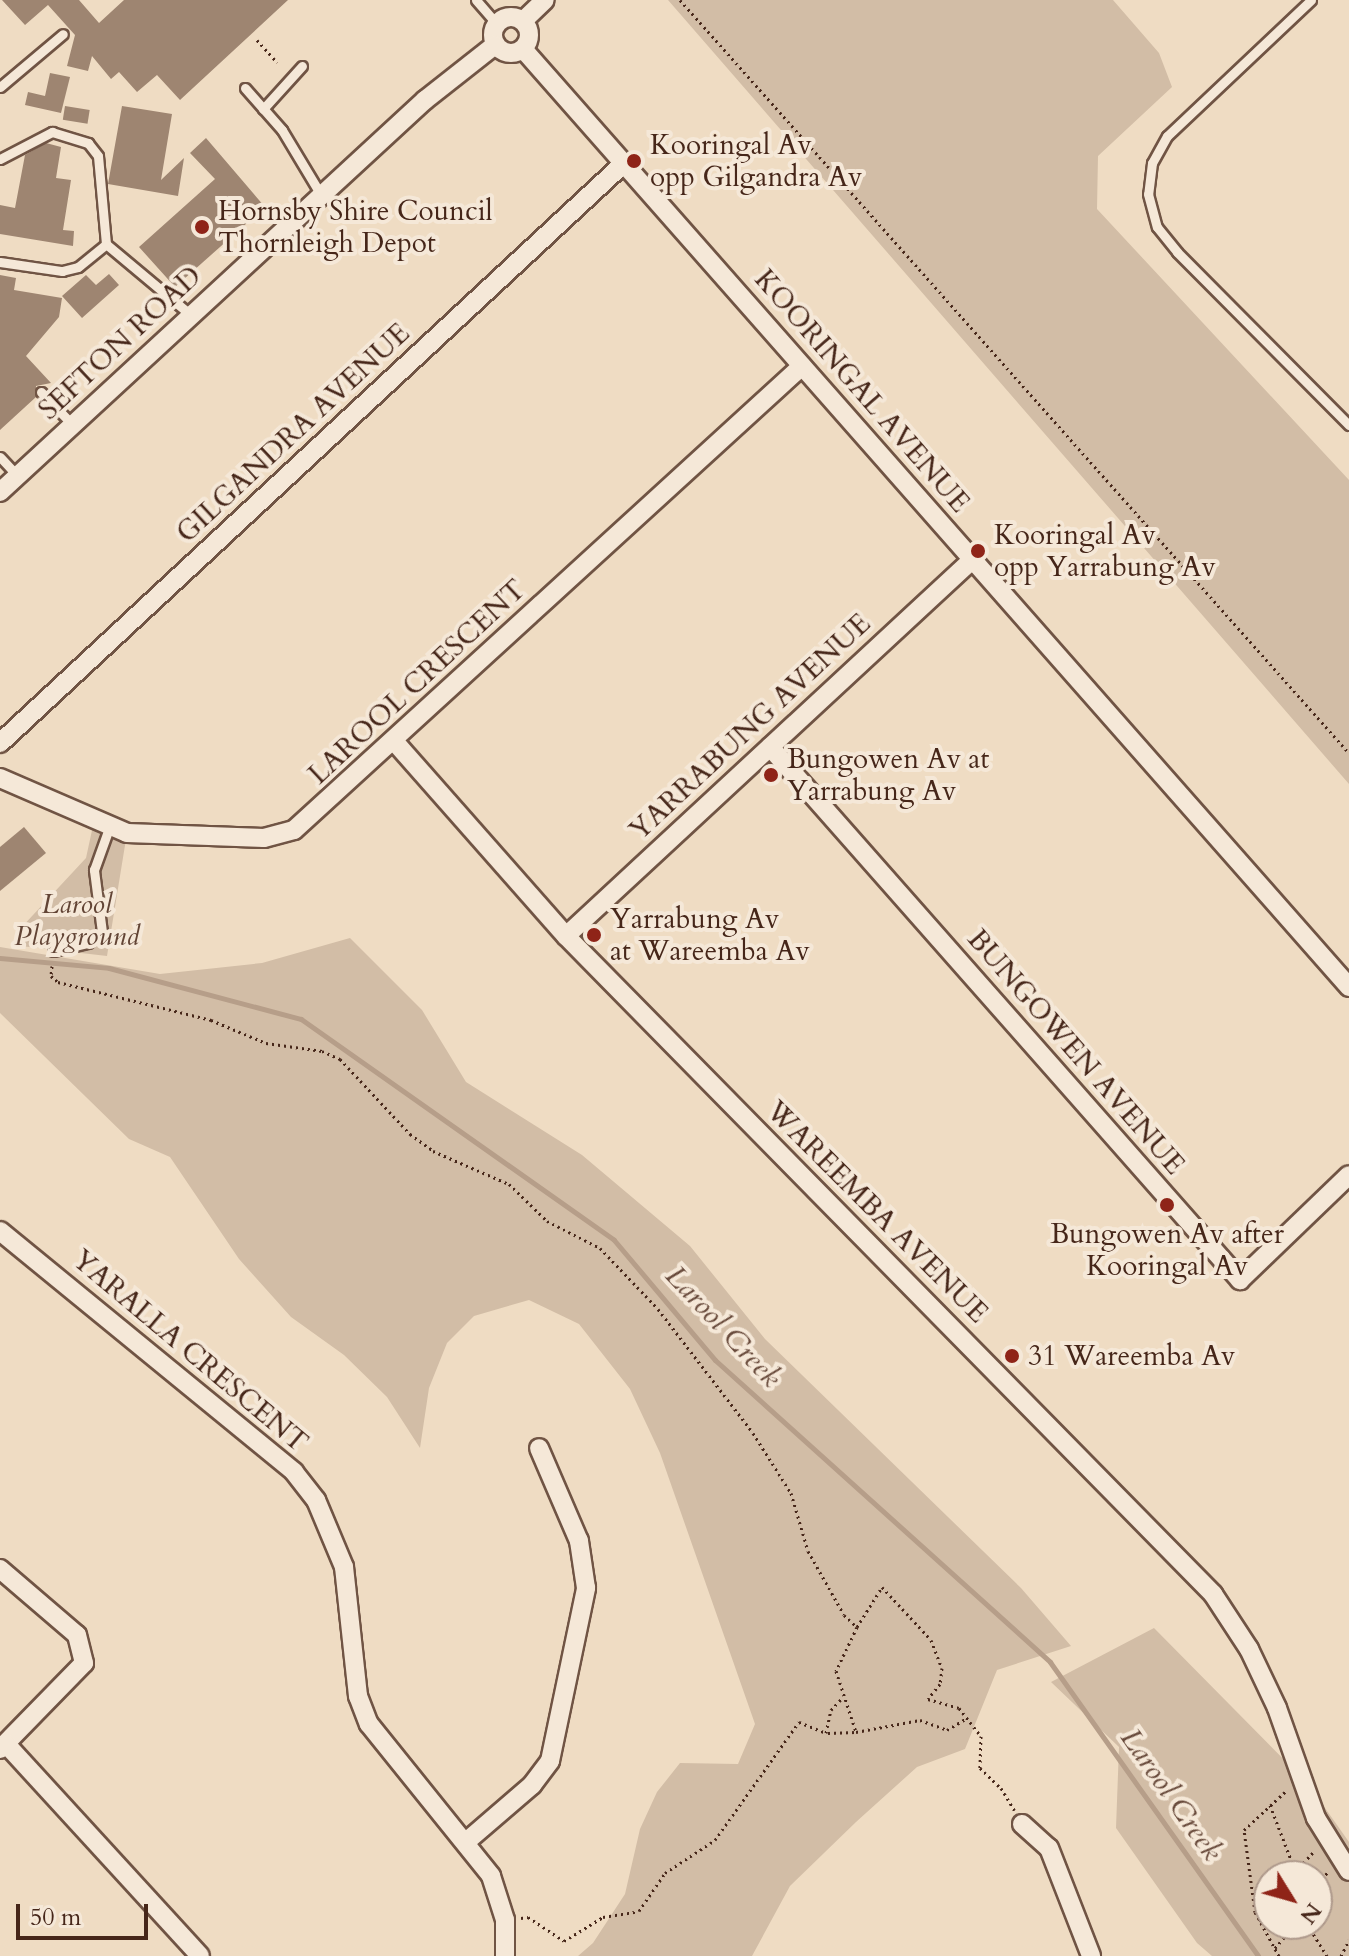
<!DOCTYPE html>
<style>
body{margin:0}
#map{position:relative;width:1349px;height:1956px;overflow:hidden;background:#efdcc3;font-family:Cardo,serif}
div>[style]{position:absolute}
.green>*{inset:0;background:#d2bda6}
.stream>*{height:5px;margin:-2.5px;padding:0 2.5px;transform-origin:2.5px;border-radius:2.5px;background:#b69e89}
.building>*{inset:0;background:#9e8571;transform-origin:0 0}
.path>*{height:3px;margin-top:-1.5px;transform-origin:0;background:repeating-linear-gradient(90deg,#462619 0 2px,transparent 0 6px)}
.roads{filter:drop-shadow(2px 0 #705444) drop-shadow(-2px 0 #705444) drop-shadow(0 2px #705444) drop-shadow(0 -2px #705444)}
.lane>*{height:9px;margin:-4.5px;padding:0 4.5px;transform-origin:4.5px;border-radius:4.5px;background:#f5e8d8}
.street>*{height:18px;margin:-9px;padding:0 9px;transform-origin:9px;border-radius:9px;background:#f5e8d8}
.street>.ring{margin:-9px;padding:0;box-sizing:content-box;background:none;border:18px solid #f5e8d8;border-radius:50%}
.dots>*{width:22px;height:22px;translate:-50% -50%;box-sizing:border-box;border:4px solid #f5e8d8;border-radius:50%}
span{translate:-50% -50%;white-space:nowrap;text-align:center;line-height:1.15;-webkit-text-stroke:8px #f5e8d8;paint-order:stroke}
.poi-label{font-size:28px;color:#462619}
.left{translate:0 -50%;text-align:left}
.street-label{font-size:28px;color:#462619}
.park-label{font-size:28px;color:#624435;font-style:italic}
.water-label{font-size:30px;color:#684a3b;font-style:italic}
.north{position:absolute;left:1253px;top:1860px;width:80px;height:80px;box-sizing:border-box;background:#f5e8d8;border:2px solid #af9a8c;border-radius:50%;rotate:127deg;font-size:22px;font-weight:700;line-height:32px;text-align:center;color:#462619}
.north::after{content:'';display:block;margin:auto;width:28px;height:36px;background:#8f2418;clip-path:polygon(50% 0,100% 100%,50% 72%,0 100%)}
.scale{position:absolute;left:16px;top:1904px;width:132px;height:36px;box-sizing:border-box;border:4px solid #462619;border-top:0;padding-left:10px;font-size:24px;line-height:28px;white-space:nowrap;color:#462619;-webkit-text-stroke:6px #f5e8d8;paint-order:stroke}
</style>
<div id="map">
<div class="green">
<i style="clip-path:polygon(668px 0,1113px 0,1159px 53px,1172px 87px,1098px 156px,1097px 209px,1349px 480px,1349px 784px)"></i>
<i style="clip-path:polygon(94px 821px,127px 833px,107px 956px,12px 945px,20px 929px,86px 858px)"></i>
<i style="clip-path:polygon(350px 938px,422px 1010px,466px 1082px,582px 1155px,690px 1246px,765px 1339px,1021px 1588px,1071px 1646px,997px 1670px,965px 1749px,917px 1767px,856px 1822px,790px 1886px,752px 1956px,578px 1956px,593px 1943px,625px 1894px,640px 1829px,657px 1792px,680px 1763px,738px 1764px,755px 1724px,660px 1453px,630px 1389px,579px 1324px,529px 1300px,474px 1316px,447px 1343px,429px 1388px,420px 1448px,387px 1397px,344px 1355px,291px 1317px,239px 1259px,170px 1157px,129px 1139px,0 1013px,0 947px,160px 974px,262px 963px)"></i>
<i style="clip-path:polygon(evenodd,1154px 1628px,1308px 1784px,1349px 1842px,1349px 1956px,1212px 1956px,1197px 1943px,1116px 1828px,1119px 1747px,1051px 1682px,1154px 1628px,1269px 1876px,1317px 1876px,1317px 1924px,1269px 1924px,1269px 1876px)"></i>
</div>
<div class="stream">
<i style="left:0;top:958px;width:109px;rotate:5.2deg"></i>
<i style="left:109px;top:968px;width:199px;rotate:14.9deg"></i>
<i style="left:301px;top:1019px;width:383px;rotate:35.2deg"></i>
<i style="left:614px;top:1240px;width:157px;rotate:49.9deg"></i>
<i style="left:715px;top:1360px;width:451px;rotate:42deg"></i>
<i style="left:1050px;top:1662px;width:360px;rotate:54.7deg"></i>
</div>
<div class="building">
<i style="clip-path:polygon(2px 0,79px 0,99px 23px,124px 0,288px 0,180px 100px,157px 75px,137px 92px,119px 72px,111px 79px,92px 56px,88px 71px,67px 66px,75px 35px,48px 5px,25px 25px)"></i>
<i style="clip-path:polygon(50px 73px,70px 77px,61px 113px,25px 105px,28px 92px,45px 96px)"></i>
<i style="left:65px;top:106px;width:25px;height:14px;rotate:9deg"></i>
<i style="clip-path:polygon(122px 106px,172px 114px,161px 180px,184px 158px,178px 196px,108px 184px)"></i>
<i style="clip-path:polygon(206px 138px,265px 207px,175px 287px,139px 247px,215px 179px,190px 153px)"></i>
<i style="clip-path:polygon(46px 143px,61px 147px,56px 178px,71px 180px,63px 230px,74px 231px,73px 246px,0 234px,0 205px,15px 208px,25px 155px)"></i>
<i style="clip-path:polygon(109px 274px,119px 285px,82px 318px,62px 296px,86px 275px,96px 285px)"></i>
<i style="clip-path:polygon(0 275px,16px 278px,14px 290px,62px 298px,59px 317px,26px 356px,51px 383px,36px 386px,36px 397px,0 430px)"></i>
<i style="clip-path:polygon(24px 827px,46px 853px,0 891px,0 847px)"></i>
</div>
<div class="path">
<i style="left:680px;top:0;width:1007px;rotate:48.38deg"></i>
<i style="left:257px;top:40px;width:30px;rotate:48deg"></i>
<i style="left:52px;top:966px;width:10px;rotate:96deg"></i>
<i style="left:51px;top:976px;width:9px;rotate:41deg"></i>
<i style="left:58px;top:982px;width:158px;rotate:13.9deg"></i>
<i style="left:211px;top:1020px;width:60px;rotate:22.7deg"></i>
<i style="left:266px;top:1043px;width:57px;rotate:8.1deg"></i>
<i style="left:322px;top:1051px;width:20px;rotate:24deg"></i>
<i style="left:340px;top:1059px;width:103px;rotate:47deg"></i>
<i style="left:410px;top:1134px;width:29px;rotate:36deg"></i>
<i style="left:433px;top:1151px;width:83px;rotate:23.5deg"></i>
<i style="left:509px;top:1184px;width:53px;rotate:44.2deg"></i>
<i style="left:547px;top:1221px;width:59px;rotate:27deg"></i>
<i style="left:600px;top:1248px;width:84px;rotate:46.4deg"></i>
<i style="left:658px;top:1309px;width:156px;rotate:52.5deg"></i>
<i style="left:753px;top:1433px;width:71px;rotate:57.7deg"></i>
<i style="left:791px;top:1493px;width:60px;rotate:73.7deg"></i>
<i style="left:808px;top:1551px;width:73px;rotate:60.6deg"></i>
<i style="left:844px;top:1615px;width:18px;rotate:43deg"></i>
<i style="left:857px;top:1627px;width:47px;rotate:-58deg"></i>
<i style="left:882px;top:1587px;width:72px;rotate:47.2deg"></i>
<i style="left:931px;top:1640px;width:30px;rotate:69deg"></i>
<i style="left:942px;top:1668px;width:16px;rotate:97deg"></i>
<i style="left:940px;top:1684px;width:19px;rotate:129deg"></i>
<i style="left:928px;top:1699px;width:32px;rotate:16deg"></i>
<i style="left:959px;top:1708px;width:36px;rotate:52deg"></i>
<i style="left:981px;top:1736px;width:32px;rotate:92deg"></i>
<i style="left:980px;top:1768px;width:29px;rotate:44deg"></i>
<i style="left:1001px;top:1788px;width:26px;rotate:59deg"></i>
<i style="left:857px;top:1627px;width:49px;rotate:115.5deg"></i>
<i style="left:836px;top:1671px;width:64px;rotate:71.8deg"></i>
<i style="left:856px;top:1732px;width:65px;rotate:-10.6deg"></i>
<i style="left:920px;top:1720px;width:29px;rotate:20deg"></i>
<i style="left:947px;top:1730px;width:23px;rotate:-31deg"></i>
<i style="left:828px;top:1733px;width:28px;rotate:-2deg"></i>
<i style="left:1270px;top:1805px;width:70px;rotate:69deg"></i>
<i style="left:1291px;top:1876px;width:35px;rotate:-47deg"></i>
<i style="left:1317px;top:1883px;width:16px;rotate:-45deg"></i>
<i style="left:521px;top:1918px;width:7px;rotate:-8deg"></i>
<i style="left:528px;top:1917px;width:43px;rotate:33.7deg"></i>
<i style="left:564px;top:1941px;width:46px;rotate:-31.6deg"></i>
<i style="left:603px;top:1917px;width:36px;rotate:-9deg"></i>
<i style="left:639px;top:1911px;width:46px;rotate:-55.6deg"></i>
<i style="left:665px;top:1873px;width:60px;rotate:-33.4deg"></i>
<i style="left:715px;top:1840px;width:145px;rotate:-54.6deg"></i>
<i style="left:799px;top:1722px;width:29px;rotate:22deg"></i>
<i style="left:826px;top:1733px;width:24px;rotate:-78deg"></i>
<i style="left:831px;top:1710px;width:16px;rotate:-47deg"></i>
<i style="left:1259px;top:1921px;width:21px;rotate:-61deg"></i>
<i style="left:1307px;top:1924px;width:38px;rotate:58deg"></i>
<i style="left:1275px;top:1948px;width:32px;rotate:-49deg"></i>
<i style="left:1279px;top:1956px;width:50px;rotate:-118.6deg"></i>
<i style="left:1255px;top:1912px;width:83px;rotate:-97.6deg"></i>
<i style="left:1244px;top:1830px;width:59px;rotate:-42.9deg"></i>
<i style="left:1341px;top:1956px;width:18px;rotate:-63deg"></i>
</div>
<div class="roads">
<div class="lane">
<i style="left:476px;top:0;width:30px;rotate:49deg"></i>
<i style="left:1311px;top:0;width:198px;rotate:136.6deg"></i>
<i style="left:1167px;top:136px;width:31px;rotate:119deg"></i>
<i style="left:1152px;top:163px;width:31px;rotate:97deg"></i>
<i style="left:1148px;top:194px;width:34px;rotate:75deg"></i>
<i style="left:1157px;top:227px;width:32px;rotate:51deg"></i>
<i style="left:1177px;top:252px;width:244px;rotate:45.2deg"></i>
<i style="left:0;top:87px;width:82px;rotate:-40.1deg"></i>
<i style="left:245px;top:88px;width:56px;rotate:48.6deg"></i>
<i style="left:282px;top:130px;width:76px;rotate:59deg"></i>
<i style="left:263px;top:109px;width:58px;rotate:-47.8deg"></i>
<i style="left:0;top:159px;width:59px;rotate:-27.4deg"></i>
<i style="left:52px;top:132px;width:38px;rotate:17deg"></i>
<i style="left:88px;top:143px;width:16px;rotate:52deg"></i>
<i style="left:98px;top:156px;width:88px;rotate:84.8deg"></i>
<i style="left:106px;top:244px;width:111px;rotate:39.9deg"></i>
<i style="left:0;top:262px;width:63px;rotate:8.3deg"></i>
<i style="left:62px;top:271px;width:16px;rotate:-14deg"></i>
<i style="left:78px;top:267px;width:36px;rotate:-39deg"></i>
<i style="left:41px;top:392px;width:46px;rotate:45.9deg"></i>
<i style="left:0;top:457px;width:26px;rotate:47deg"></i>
<i style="left:53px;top:951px;width:36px;rotate:-13deg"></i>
<i style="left:88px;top:943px;width:18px;rotate:-38deg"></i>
<i style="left:102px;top:932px;width:63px;rotate:-97.4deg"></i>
<i style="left:94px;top:870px;width:45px;rotate:-70.3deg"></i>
</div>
<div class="street">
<i class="ring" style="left:493px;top:17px;width:18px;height:18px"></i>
<i style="left:523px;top:21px;width:30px;rotate:-44deg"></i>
<i style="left:523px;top:49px;width:1250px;rotate:48.63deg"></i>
<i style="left:0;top:492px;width:578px;rotate:-42.69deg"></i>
<i style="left:425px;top:100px;width:89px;rotate:-38.2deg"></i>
<i style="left:394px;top:741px;width:260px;rotate:48.6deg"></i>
<i style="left:566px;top:936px;width:923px;rotate:45.48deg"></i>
<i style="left:1213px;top:1594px;width:66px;rotate:56.8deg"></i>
<i style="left:1249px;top:1649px;width:65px;rotate:64.6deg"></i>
<i style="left:1277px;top:1708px;width:117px;rotate:70.5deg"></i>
<i style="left:1316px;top:1818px;width:62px;rotate:58.1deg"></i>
<i style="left:0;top:743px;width:851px;rotate:-42.9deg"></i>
<i style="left:770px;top:747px;width:711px;rotate:48.59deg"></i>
<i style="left:1240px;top:1280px;width:151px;rotate:-43.9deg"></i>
<i style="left:0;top:778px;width:138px;rotate:23.4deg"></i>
<i style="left:127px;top:833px;width:137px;rotate:2.1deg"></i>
<i style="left:264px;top:838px;width:31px;rotate:-15deg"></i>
<i style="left:294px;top:830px;width:688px;rotate:-42.41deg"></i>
<i style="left:566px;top:936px;width:555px;rotate:-42.81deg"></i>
<i style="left:0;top:1231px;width:380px;rotate:39.3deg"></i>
<i style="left:294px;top:1472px;width:36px;rotate:52deg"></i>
<i style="left:316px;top:1500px;width:73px;rotate:67.3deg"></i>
<i style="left:344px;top:1567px;width:130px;rotate:83.8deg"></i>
<i style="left:358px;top:1696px;width:30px;rotate:69deg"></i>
<i style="left:369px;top:1724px;width:195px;rotate:51.2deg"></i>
<i style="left:491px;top:1876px;width:46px;rotate:72.3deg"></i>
<i style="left:505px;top:1920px;width:36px;rotate:90deg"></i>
<i style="left:0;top:1569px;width:101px;rotate:40.6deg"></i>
<i style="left:77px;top:1635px;width:29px;rotate:76deg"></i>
<i style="left:84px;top:1663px;width:120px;rotate:134.3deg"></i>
<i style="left:6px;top:1744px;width:287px;rotate:47.5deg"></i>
<i style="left:1022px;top:1824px;width:36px;rotate:42deg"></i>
<i style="left:1049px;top:1848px;width:116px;rotate:68.7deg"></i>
<i style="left:467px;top:1841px;width:86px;rotate:-40.7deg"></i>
<i style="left:532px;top:1785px;width:30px;rotate:-53deg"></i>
<i style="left:550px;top:1761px;width:177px;rotate:-78.2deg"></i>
<i style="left:586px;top:1588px;width:48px;rotate:-98.5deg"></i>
<i style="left:579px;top:1541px;width:101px;rotate:-113.3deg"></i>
</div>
</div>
<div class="dots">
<i style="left:634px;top:161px;background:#8f2418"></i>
<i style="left:202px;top:227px;background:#8f2418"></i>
<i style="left:978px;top:551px;background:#8f2418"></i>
<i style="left:771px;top:775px;background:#8f2418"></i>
<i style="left:594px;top:935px;background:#8f2418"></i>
<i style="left:1167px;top:1205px;background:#8f2418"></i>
<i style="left:1012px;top:1356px;background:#8f2418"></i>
</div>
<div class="poi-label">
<span class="left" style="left:650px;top:161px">Kooringal Av<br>opp Gilgandra Av</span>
<span class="left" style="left:218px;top:227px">Hornsby Shire Council<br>Thornleigh Depot</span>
<span class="left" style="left:994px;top:551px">Kooringal Av<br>opp Yarrabung Av</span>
<span class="left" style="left:787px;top:775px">Bungowen Av at<br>Yarrabung Av</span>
<span class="left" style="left:610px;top:935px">Yarrabung Av<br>at Wareemba Av</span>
<span style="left:1167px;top:1250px">Bungowen Av after<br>Kooringal Av</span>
<span class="left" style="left:1028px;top:1356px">31 Wareemba Av</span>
</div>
<div class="street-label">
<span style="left:120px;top:343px;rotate:-43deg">SEFTON ROAD</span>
<span style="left:862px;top:391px;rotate:49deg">KOORINGAL AVENUE</span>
<span style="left:293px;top:433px;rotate:-43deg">GILGANDRA AVENUE</span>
<span style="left:417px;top:682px;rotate:-43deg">LAROOL CRESCENT</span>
<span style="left:750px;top:727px;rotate:-43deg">YARRABUNG AVENUE</span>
<span style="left:1076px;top:1052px;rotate:49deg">BUNGOWEN AVENUE</span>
<span style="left:877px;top:1212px;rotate:45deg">WAREEMBA AVENUE</span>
<span style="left:190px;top:1351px;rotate:40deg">YARALLA CRESCENT</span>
</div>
<div class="park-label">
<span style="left:77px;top:920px">Larool<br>Playground</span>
</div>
<div class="water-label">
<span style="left:723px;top:1327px;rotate:47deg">Larool Creek</span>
<span style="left:1171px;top:1795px;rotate:55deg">Larool Creek</span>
</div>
<div class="north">N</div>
<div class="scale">50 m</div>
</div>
